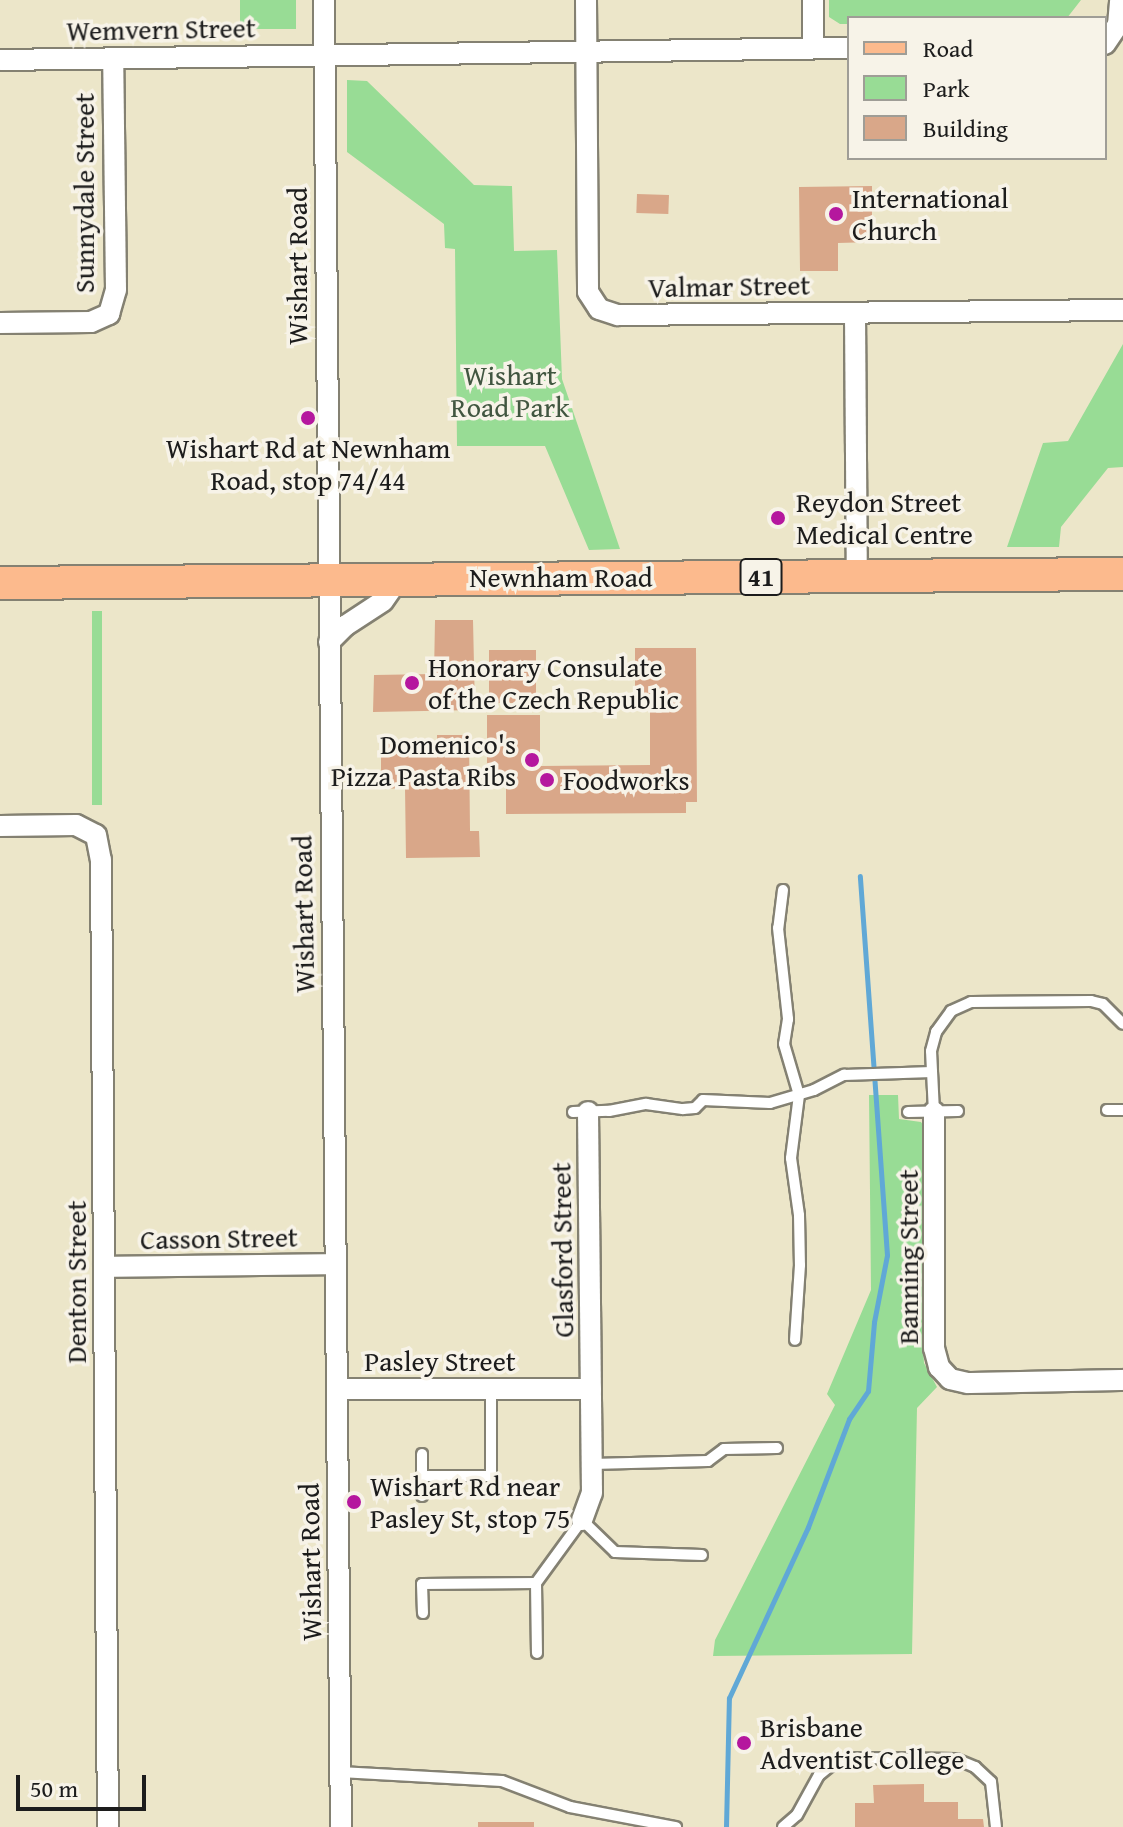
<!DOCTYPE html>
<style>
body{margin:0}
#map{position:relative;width:1123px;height:1827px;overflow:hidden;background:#ece6c9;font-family:"Gentium Book Plus",serif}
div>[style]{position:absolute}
.green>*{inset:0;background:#98dc95;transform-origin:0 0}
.stream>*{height:5px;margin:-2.5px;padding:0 2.5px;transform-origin:2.5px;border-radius:2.5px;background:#60a8d6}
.building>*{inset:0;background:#d9a789;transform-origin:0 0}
.roads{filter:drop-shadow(2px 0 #848172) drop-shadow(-2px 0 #848172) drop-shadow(0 2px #848172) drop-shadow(0 -2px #848172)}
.lane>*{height:10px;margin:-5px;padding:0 5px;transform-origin:5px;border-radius:5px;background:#fff}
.street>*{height:20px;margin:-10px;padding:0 10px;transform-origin:10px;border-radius:10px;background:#fff}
.primary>*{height:32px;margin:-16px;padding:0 16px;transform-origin:16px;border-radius:16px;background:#fcba8d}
.dots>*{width:22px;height:22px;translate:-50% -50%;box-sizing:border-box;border:4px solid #f7f3e8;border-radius:50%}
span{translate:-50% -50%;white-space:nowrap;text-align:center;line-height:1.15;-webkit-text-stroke:7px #f7f3e8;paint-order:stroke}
.shield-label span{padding:2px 6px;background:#f7f3e8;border:2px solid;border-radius:6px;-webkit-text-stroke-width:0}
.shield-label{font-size:26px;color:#1c1c1c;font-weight:700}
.street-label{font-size:28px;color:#1c1c1c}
.poi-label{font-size:28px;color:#1c1c1c}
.left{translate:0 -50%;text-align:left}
.right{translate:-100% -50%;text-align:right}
.park-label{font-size:28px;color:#415640}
.legend{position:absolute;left:847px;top:16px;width:260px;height:144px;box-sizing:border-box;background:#f7f3e8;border:2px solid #9f9d96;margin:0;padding:10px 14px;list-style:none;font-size:24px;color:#1c1c1c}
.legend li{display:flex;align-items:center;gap:16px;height:40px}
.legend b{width:40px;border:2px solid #9f9d96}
.scale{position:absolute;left:16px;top:1775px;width:130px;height:36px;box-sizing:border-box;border:4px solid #1c1c1c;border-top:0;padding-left:10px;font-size:24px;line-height:28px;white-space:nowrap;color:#1c1c1c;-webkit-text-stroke:6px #f7f3e8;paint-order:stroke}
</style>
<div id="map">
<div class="green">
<i style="left:240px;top:0;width:56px;height:29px"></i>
<i style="clip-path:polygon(829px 0,1081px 0,1067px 18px,849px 18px,849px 24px,840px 24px,829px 17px)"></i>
<i style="clip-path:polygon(347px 80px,367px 81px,474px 185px,512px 186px,514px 251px,557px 250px,562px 379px,620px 549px,589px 550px,545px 446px,457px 446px,455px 249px,445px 248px,444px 224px,347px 152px)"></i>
<i style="clip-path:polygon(1123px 344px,1123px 467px,1108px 468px,1061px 527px,1059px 547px,1007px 547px,1043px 443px,1068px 441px)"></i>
<i style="left:92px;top:611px;width:10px;height:194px"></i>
<i style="clip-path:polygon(869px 1095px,898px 1095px,899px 1119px,921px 1122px,925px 1128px,923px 1347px,924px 1363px,937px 1387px,917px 1408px,912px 1654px,713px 1656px,715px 1640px,835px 1405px,827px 1394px,871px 1290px)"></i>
</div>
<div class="stream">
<i style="left:726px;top:1827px;width:129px;rotate:-88.7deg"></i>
<i style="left:729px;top:1698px;width:188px;rotate:-65.2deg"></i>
<i style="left:808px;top:1527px;width:116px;rotate:-69.2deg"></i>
<i style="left:849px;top:1419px;width:34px;rotate:-56deg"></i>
<i style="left:868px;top:1391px;width:69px;rotate:-85deg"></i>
<i style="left:874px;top:1322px;width:68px;rotate:-79deg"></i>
<i style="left:887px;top:1255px;width:380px;rotate:-94.1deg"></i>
</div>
<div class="building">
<i style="clip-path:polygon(872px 186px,872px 242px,838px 243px,838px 271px,800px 271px,799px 187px)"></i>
<i style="left:637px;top:194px;width:32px;height:19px;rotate:2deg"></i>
<i style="clip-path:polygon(435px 620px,473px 620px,475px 710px,373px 712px,374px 675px,434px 674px)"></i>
<i style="clip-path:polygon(635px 648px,696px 648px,697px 802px,686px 802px,686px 813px,506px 814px,506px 773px,487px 773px,487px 715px,540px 715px,540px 766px,650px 765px,650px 708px,635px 691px)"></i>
<i style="left:489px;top:650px;width:47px;height:53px"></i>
<i style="clip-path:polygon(437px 735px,469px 735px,470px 831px,479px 831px,480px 857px,406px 858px,405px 788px,381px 789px,381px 744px,437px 743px)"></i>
<i style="clip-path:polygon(924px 1784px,924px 1802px,958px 1802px,958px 1819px,983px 1819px,984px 1827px,855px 1827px,855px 1803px,874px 1803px,873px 1785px)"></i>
<i style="left:478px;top:1822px;width:56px;height:5px"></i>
</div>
<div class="roads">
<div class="lane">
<i style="left:783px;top:890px;width:38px;rotate:97deg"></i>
<i style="left:778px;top:928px;width:92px;rotate:83.7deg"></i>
<i style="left:788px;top:1019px;width:25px;rotate:99deg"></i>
<i style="left:784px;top:1044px;width:53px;rotate:73.6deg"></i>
<i style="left:799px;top:1095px;width:64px;rotate:97.2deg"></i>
<i style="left:791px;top:1158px;width:58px;rotate:82deg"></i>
<i style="left:799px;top:1215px;width:50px;rotate:88.9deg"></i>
<i style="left:800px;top:1265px;width:75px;rotate:93.8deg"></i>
<i style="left:1107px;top:1110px;width:16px"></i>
<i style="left:573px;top:1112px;width:36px;rotate:-2deg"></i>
<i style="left:609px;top:1111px;width:38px;rotate:-11deg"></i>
<i style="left:646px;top:1104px;width:37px;rotate:8deg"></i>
<i style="left:683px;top:1109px;width:12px;rotate:-5deg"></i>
<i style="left:695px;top:1108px;width:11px;rotate:-45deg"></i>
<i style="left:703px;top:1100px;width:67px;rotate:2.6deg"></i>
<i style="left:770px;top:1103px;width:46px;rotate:-16.5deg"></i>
<i style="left:814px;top:1090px;width:34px;rotate:-27deg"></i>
<i style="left:844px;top:1075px;width:88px;rotate:-2deg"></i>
<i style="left:908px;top:1112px;width:50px;rotate:-1.1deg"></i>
<i style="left:934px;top:1112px;width:61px;rotate:-92.8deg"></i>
<i style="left:931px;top:1051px;width:20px;rotate:-75deg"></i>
<i style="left:936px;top:1032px;width:26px;rotate:-54deg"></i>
<i style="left:951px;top:1011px;width:22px;rotate:-24deg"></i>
<i style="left:971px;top:1002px;width:120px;rotate:-0.5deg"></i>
<i style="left:1091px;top:1001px;width:12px;rotate:14deg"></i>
<i style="left:1103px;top:1004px;width:28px;rotate:45deg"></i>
<i style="left:422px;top:1454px;width:42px;rotate:90deg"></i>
<i style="left:592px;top:1464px;width:116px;rotate:-1.5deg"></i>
<i style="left:708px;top:1461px;width:20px;rotate:-37deg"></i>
<i style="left:724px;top:1449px;width:53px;rotate:-1.1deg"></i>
<i style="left:422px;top:1476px;width:69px"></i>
<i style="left:491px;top:1476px;width:87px;rotate:-90deg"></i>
<i style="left:536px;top:1583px;width:70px;rotate:89.2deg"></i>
<i style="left:423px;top:1613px;width:29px;rotate:-92deg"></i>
<i style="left:422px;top:1584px;width:114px;rotate:-0.5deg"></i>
<i style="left:536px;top:1583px;width:78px;rotate:-53.9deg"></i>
<i style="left:582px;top:1520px;width:46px;rotate:44.1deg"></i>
<i style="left:615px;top:1552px;width:87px;rotate:2deg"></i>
<i style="left:340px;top:1772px;width:162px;rotate:3.2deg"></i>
<i style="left:502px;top:1781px;width:73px;rotate:20.9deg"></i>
<i style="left:570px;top:1807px;width:108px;rotate:10.7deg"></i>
<i style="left:783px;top:1827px;width:18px;rotate:-41deg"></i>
<i style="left:797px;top:1815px;width:46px;rotate:-61.2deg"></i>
<i style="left:819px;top:1775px;width:21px;rotate:-39deg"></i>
<i style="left:835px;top:1762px;width:20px;rotate:-11deg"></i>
<i style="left:855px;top:1758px;width:101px;rotate:0.6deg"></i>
<i style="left:956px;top:1759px;width:21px;rotate:23deg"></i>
<i style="left:975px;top:1767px;width:22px;rotate:43deg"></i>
<i style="left:991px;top:1782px;width:45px;rotate:83.7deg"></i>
</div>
<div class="street">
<i style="left:324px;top:0;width:1827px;rotate:89.47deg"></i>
<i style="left:586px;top:0;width:292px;rotate:89.6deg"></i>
<i style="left:588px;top:292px;width:20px;rotate:57deg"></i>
<i style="left:599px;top:309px;width:20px;rotate:18deg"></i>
<i style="left:618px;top:315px;width:505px;rotate:-0.57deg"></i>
<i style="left:813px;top:0;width:47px;rotate:90deg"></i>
<i style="left:1105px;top:44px;width:23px;rotate:-56deg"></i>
<i style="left:1118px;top:25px;width:25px;rotate:-85deg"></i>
<i style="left:0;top:60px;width:849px;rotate:-0.81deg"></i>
<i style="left:855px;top:313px;width:263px;rotate:89.6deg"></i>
<i style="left:0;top:323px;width:91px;rotate:-0.6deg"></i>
<i style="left:91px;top:322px;width:20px;rotate:-24deg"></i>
<i style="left:109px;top:314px;width:25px;rotate:-74deg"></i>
<i style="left:116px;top:290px;width:232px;rotate:-90.7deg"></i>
<i style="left:329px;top:642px;width:23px;rotate:-45deg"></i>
<i style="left:345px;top:626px;width:45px;rotate:-33.3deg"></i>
<i style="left:383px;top:601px;width:28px;rotate:-55deg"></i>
<i style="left:0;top:826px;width:76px;rotate:-0.8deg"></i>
<i style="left:76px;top:825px;width:22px;rotate:27deg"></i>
<i style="left:96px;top:835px;width:25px;rotate:79deg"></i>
<i style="left:101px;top:860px;width:967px;rotate:89.59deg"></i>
<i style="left:934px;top:1112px;width:236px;rotate:90deg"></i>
<i style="left:934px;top:1348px;width:20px;rotate:75deg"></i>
<i style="left:939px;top:1367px;width:16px;rotate:47deg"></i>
<i style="left:950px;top:1379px;width:18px;rotate:13deg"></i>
<i style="left:968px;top:1383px;width:155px;rotate:-1.1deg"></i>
<i style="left:104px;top:1267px;width:231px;rotate:-0.7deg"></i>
<i style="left:337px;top:1389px;width:254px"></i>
<i style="left:582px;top:1520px;width:29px;rotate:-70deg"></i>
<i style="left:592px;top:1493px;width:381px;rotate:-90.6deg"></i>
</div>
<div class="primary">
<i style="left:0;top:583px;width:1123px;rotate:-0.46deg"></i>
</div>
</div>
<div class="dots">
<i style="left:836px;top:214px;background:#b5179e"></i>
<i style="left:308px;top:418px;background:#b5179e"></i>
<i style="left:778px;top:518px;background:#b5179e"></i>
<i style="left:412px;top:683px;background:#b5179e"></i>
<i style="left:532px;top:760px;background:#b5179e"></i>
<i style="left:547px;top:780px;background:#b5179e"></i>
<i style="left:354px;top:1502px;background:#b5179e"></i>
<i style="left:744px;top:1743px;background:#b5179e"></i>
</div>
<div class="shield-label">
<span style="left:761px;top:577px">41</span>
</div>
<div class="street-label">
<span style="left:161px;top:29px;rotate:-1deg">Wemvern Street</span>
<span style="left:84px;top:193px;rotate:-90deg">Sunnydale Street</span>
<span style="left:297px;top:266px;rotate:-90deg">Wishart Road</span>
<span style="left:729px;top:286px;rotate:-1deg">Valmar Street</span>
<span style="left:561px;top:577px">Newnham Road</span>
<span style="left:303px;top:914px;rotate:-91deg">Wishart Road</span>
<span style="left:219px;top:1238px;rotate:-1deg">Casson Street</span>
<span style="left:562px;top:1250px;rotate:-91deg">Glasford Street</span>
<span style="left:908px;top:1257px;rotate:-90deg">Banning Street</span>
<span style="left:76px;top:1282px;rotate:-90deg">Denton Street</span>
<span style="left:440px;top:1361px">Pasley Street</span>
<span style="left:310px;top:1562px;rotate:-91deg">Wishart Road</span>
</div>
<div class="poi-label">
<span class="left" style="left:852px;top:214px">International<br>Church</span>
<span style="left:308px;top:464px">Wishart Rd at Newnham<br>Road, stop 74/44</span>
<span class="left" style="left:796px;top:518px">Reydon Street<br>Medical Centre</span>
<span class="left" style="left:428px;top:683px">Honorary Consulate<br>of the Czech Republic</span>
<span class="right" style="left:516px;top:760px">Domenico's<br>Pizza Pasta Ribs</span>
<span class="left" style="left:563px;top:780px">Foodworks</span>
<span class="left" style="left:370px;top:1502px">Wishart Rd near<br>Pasley St, stop 75</span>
<span class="left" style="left:760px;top:1743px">Brisbane<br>Adventist College</span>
</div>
<div class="park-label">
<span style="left:510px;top:391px">Wishart<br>Road Park</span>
</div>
<ul class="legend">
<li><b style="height:10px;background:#fcba8d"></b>Road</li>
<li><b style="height:22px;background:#98dc95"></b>Park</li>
<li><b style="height:22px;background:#d9a789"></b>Building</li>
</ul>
<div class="scale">50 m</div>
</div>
